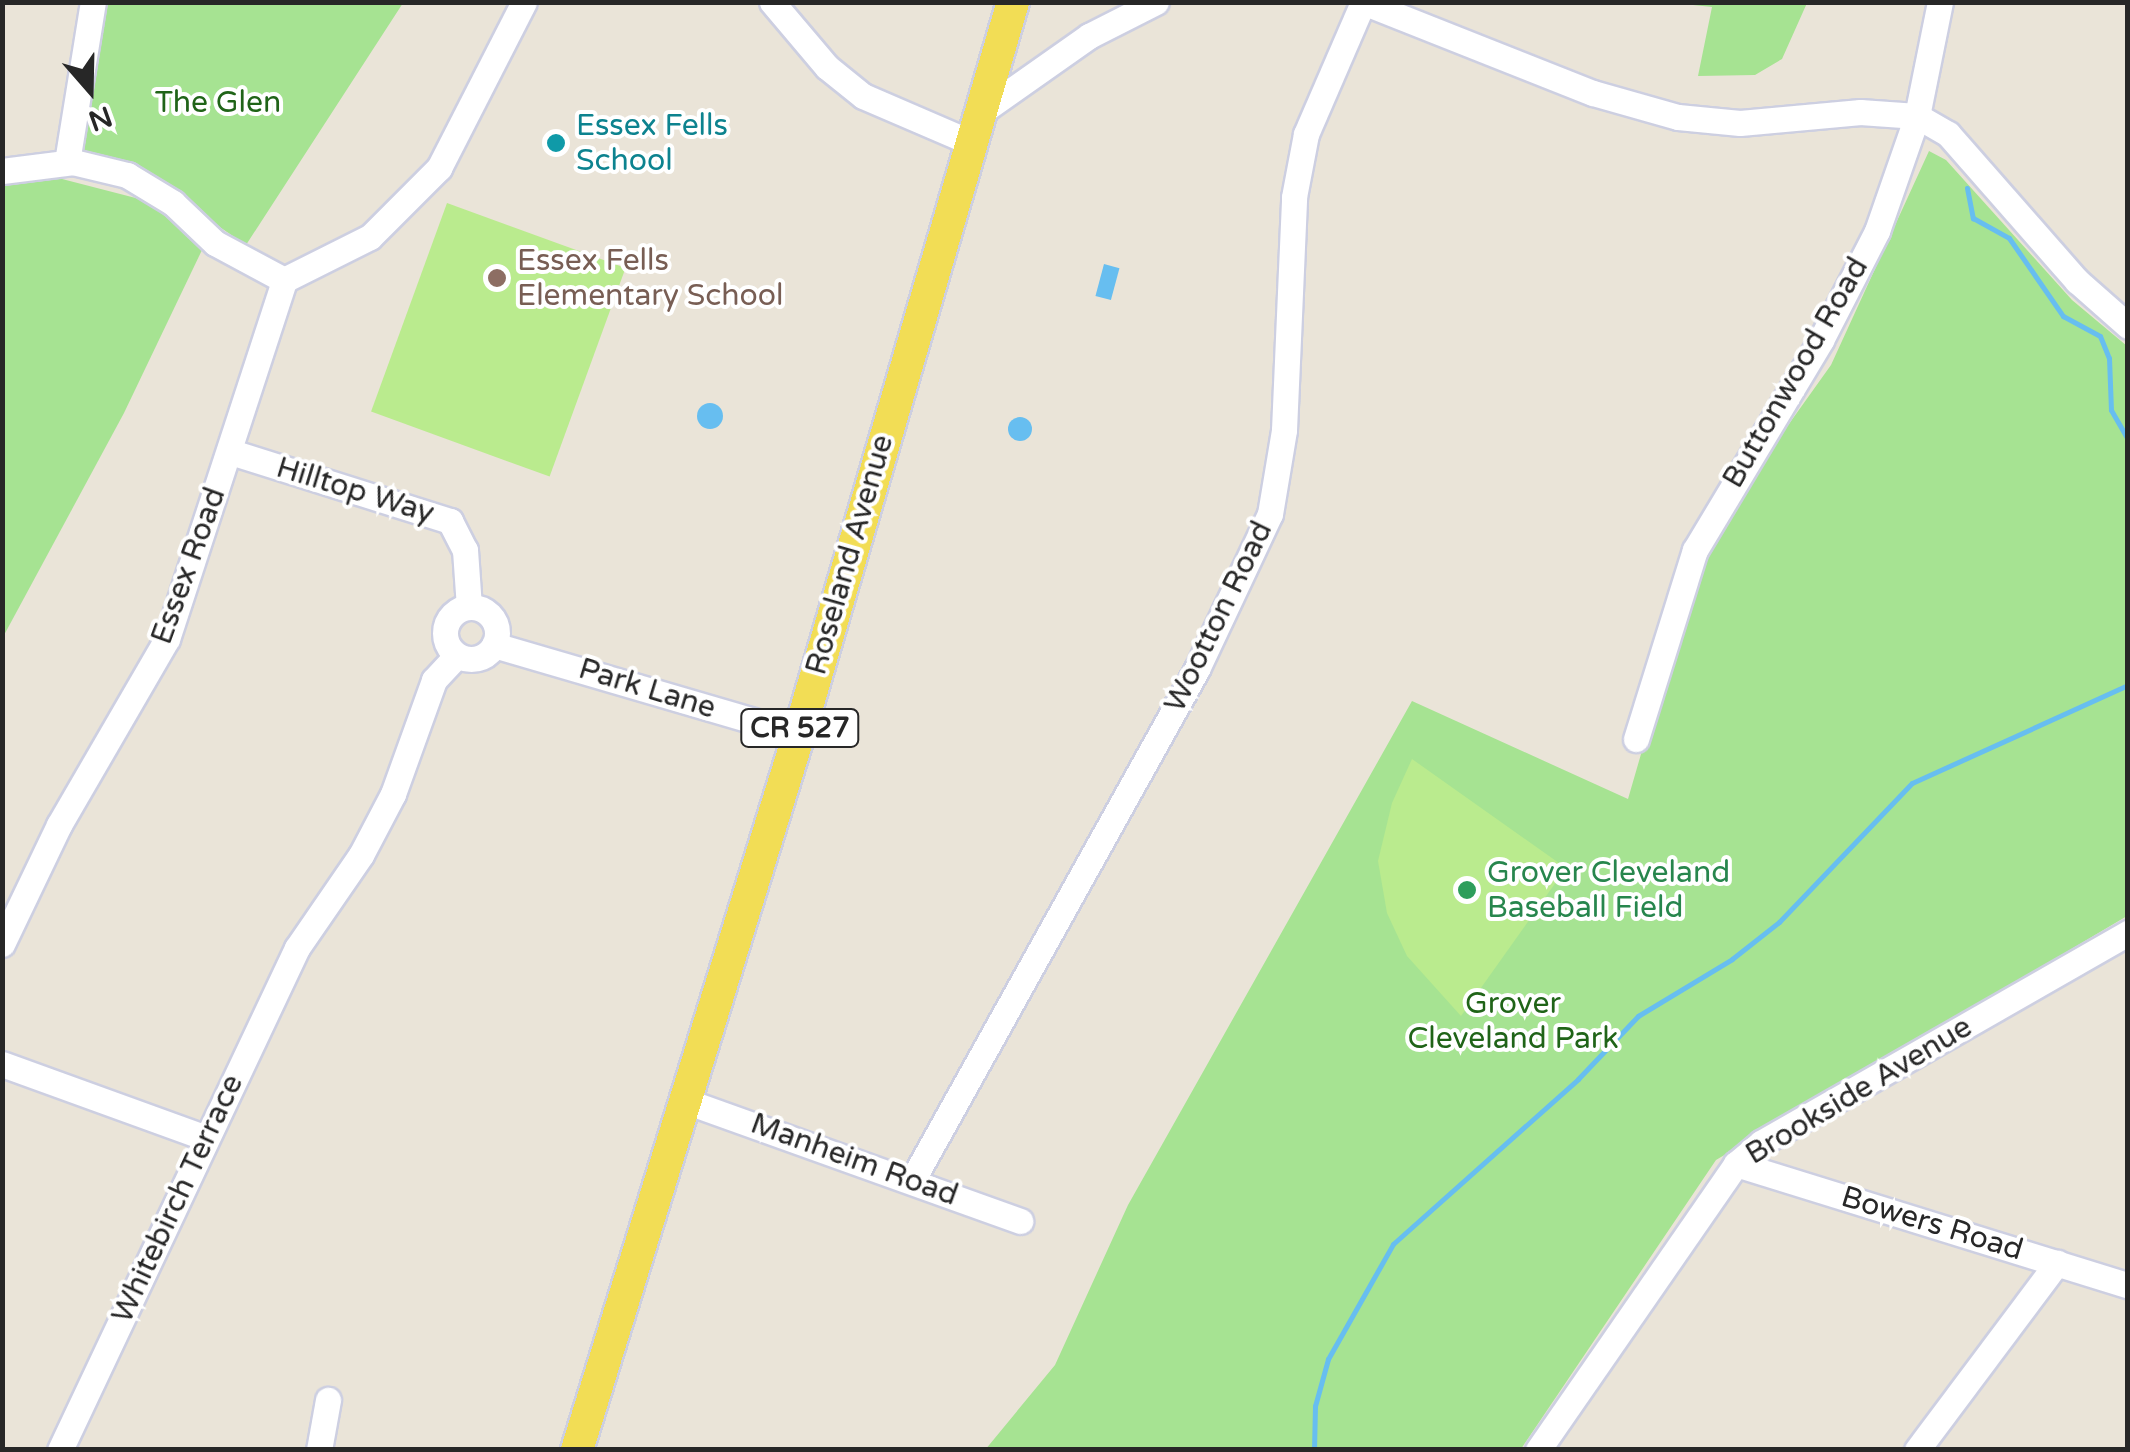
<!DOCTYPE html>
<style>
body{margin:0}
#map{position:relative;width:2130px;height:1452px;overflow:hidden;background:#eae4d8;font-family:"Varela Round",sans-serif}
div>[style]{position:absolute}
.green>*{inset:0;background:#a6e392}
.pitch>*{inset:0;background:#baeb8e;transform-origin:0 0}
.water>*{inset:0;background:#67bef0;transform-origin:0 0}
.round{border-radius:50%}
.stream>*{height:5px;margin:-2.5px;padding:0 2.5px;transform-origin:2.5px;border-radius:2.5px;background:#67bef0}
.roads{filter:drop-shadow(2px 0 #cdcfe1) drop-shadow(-2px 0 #cdcfe1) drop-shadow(0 2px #cdcfe1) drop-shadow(0 -2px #cdcfe1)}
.minor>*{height:25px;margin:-12.5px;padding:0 12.5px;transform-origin:12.5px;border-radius:12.5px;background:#fff}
.minor>.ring{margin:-12.5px;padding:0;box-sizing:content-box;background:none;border:25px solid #fff;border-radius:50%}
.major>*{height:32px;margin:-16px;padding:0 16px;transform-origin:16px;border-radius:16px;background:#f2dd55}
.dots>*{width:28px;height:28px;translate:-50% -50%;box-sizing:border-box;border:5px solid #fff;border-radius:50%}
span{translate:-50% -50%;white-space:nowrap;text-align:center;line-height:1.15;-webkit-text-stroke:8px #fff;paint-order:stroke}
.shield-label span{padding:2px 8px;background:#fff;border:2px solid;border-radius:8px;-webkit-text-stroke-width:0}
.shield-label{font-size:28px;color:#272727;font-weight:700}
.park-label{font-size:30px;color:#206418}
.culture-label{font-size:30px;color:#0d838f}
.left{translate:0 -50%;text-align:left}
.education-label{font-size:30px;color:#785e54}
.street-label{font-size:30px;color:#272727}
.leisure-label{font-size:30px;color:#27864d}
.frame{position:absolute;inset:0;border:5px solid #272727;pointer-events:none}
.north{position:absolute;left:40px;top:40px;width:100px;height:100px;-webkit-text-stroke:8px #fff;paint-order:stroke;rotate:160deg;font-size:28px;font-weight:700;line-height:40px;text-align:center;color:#272727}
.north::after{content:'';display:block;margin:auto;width:35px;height:45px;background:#272727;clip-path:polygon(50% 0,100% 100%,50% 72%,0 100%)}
</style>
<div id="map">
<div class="green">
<i style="clip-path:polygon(105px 3px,403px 3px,246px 245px,132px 167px,73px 146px)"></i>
<i style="clip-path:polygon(1674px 3px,1807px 2px,1807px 3px,1782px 59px,1755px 75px,1698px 76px,1712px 7px)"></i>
<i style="clip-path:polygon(1929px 151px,1946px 160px,2072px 300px,2127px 346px,2127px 916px,1716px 1160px,1521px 1449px,985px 1450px,1055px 1365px,1128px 1205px,1412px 701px,1628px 799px,1685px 602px,1739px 494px,1831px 365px)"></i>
<i style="clip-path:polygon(35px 172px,155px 203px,202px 250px,124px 413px,3px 637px,3px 186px)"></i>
</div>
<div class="pitch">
<i style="left:447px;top:203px;width:190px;height:222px;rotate:20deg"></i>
<i style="clip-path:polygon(1412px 759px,1566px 868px,1461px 1016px,1407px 956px,1387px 913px,1378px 861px,1392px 803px)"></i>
</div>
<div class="water">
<i style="left:1104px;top:264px;width:16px;height:33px;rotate:15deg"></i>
<i class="round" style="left:697px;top:403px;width:26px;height:26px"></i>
<i class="round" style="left:1008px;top:417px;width:24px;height:24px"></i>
</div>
<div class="stream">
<i style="left:1967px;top:188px;width:31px;rotate:79deg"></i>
<i style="left:1973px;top:218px;width:41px;rotate:29.1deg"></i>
<i style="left:2009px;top:238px;width:95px;rotate:55.3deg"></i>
<i style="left:2063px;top:316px;width:42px;rotate:28.4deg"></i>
<i style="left:2100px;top:336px;width:24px;rotate:68deg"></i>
<i style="left:2109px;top:358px;width:52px;rotate:87.8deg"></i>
<i style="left:2111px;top:410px;width:34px;rotate:60deg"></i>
<i style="left:1314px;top:1450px;width:44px;rotate:-88.7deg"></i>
<i style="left:1315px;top:1406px;width:49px;rotate:-74.5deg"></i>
<i style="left:1328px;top:1359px;width:132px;rotate:-60.5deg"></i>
<i style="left:1393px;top:1244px;width:248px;rotate:-41.7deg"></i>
<i style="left:1578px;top:1079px;width:87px;rotate:-46.4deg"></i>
<i style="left:1638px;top:1016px;width:110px;rotate:-31.2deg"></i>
<i style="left:1732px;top:959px;width:60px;rotate:-38.2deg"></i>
<i style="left:1779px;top:922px;width:192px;rotate:-46.3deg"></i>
<i style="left:1912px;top:783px;width:237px;rotate:-24.4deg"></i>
</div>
<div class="roads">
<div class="minor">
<i style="left:772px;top:2px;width:85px;rotate:49.8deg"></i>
<i style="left:827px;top:67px;width:46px;rotate:38.9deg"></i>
<i style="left:863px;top:96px;width:116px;rotate:23.3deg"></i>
<i style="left:1363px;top:2px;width:247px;rotate:21.6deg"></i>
<i style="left:1593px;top:93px;width:88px;rotate:15.8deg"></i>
<i style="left:1678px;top:117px;width:62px;rotate:5.5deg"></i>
<i style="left:1740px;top:123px;width:121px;rotate:-5.2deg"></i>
<i style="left:1860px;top:112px;width:57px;rotate:4deg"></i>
<i style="left:1917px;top:116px;width:36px;rotate:30deg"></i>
<i style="left:1948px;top:134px;width:196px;rotate:48.7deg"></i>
<i style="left:2077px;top:281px;width:68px;rotate:41.4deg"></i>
<i style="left:981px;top:112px;width:132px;rotate:-35.1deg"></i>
<i style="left:1089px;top:36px;width:75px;rotate:-26.9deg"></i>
<i style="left:67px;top:162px;width:162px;rotate:-80.8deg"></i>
<i style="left:2px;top:171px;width:72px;rotate:-7.2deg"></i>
<i style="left:73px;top:162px;width:56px;rotate:13.5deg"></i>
<i style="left:127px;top:175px;width:54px;rotate:31.3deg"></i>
<i style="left:173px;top:203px;width:58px;rotate:43.6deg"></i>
<i style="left:215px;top:243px;width:78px;rotate:28.2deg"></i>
<i style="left:284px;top:280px;width:96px;rotate:-26.6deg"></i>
<i style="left:370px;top:237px;width:98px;rotate:-45deg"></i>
<i style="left:439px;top:168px;width:186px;rotate:-62.9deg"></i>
<i style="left:231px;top:452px;width:230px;rotate:17.5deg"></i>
<i style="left:450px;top:521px;width:33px;rotate:63deg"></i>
<i style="left:465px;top:550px;width:57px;rotate:86deg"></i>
<i class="ring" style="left:445px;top:607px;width:27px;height:27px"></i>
<i style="left:494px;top:645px;width:318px;rotate:16.3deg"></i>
<i style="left:1636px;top:739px;width:198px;rotate:-72.7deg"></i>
<i style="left:1695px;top:550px;width:245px;rotate:-59deg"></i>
<i style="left:1821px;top:340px;width:123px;rotate:-62.8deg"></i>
<i style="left:1877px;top:231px;width:122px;rotate:-70.8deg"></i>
<i style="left:1917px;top:116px;width:116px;rotate:-78.6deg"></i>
<i style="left:2px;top:944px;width:132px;rotate:-64.4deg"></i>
<i style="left:59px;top:825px;width:215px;rotate:-59.9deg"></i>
<i style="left:167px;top:639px;width:378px;rotate:-71.9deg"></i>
<i style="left:2px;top:1064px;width:215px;rotate:19.9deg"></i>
<i style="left:688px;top:1102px;width:353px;rotate:19.7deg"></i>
<i style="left:1736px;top:1164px;width:410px;rotate:17.2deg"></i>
<i style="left:913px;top:1179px;width:584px;rotate:-60.89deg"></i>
<i style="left:1197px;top:669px;width:171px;rotate:-64.8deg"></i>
<i style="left:1270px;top:514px;width:85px;rotate:-80.5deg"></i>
<i style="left:1284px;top:430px;width:233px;rotate:-87.5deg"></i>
<i style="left:1294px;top:197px;width:64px;rotate:-79.2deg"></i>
<i style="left:1306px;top:134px;width:144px;rotate:-66.6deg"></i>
<i style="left:60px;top:1450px;width:555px;rotate:-64.73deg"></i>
<i style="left:297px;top:948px;width:113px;rotate:-55.5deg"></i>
<i style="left:361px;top:855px;width:69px;rotate:-62.3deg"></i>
<i style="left:393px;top:794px;width:121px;rotate:-70.2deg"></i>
<i style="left:434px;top:680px;width:33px;rotate:-47deg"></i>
<i style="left:319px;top:1450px;width:51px;rotate:-79.8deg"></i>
<i style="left:1538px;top:1450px;width:348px;rotate:-55.3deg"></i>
<i style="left:1736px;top:1164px;width:33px;rotate:-40deg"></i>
<i style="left:1761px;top:1143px;width:423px;rotate:-29.8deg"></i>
<i style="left:1917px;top:1450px;width:234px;rotate:-53.2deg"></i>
</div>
<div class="major">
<i style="left:577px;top:1450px;width:750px;rotate:-72.77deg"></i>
<i style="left:799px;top:734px;width:763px;rotate:-73.7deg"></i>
</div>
</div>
<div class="dots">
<i style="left:556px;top:143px;background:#0f9aa8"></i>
<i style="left:497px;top:278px;background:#8d6e63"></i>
<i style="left:1467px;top:890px;background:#2e9e5b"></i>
</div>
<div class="shield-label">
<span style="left:800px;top:728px">CR 527</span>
</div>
<div class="park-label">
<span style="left:218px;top:103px">The Glen</span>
<span style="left:1513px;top:1021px">Grover<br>Cleveland Park</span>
</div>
<div class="culture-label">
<span class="left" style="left:576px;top:143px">Essex Fells<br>School</span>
</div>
<div class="education-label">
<span class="left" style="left:517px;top:278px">Essex Fells<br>Elementary School</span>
</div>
<div class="street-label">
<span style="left:1796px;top:373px;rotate:-60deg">Buttonwood Road</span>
<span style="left:355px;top:491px;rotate:17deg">Hilltop Way</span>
<span style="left:850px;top:555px;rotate:-74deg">Roseland Avenue</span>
<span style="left:189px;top:566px;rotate:-70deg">Essex Road</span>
<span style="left:1219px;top:617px;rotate:-64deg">Wootton Road</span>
<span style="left:647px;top:689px;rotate:17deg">Park Lane</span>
<span style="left:1859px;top:1091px;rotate:-31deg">Brookside Avenue</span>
<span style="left:854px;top:1160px;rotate:20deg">Manheim Road</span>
<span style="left:178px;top:1199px;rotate:-65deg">Whitebirch Terrace</span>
<span style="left:1932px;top:1224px;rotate:17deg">Bowers Road</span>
</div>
<div class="leisure-label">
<span class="left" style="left:1487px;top:890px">Grover Cleveland<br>Baseball Field</span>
</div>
<div class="frame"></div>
<div class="north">N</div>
</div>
